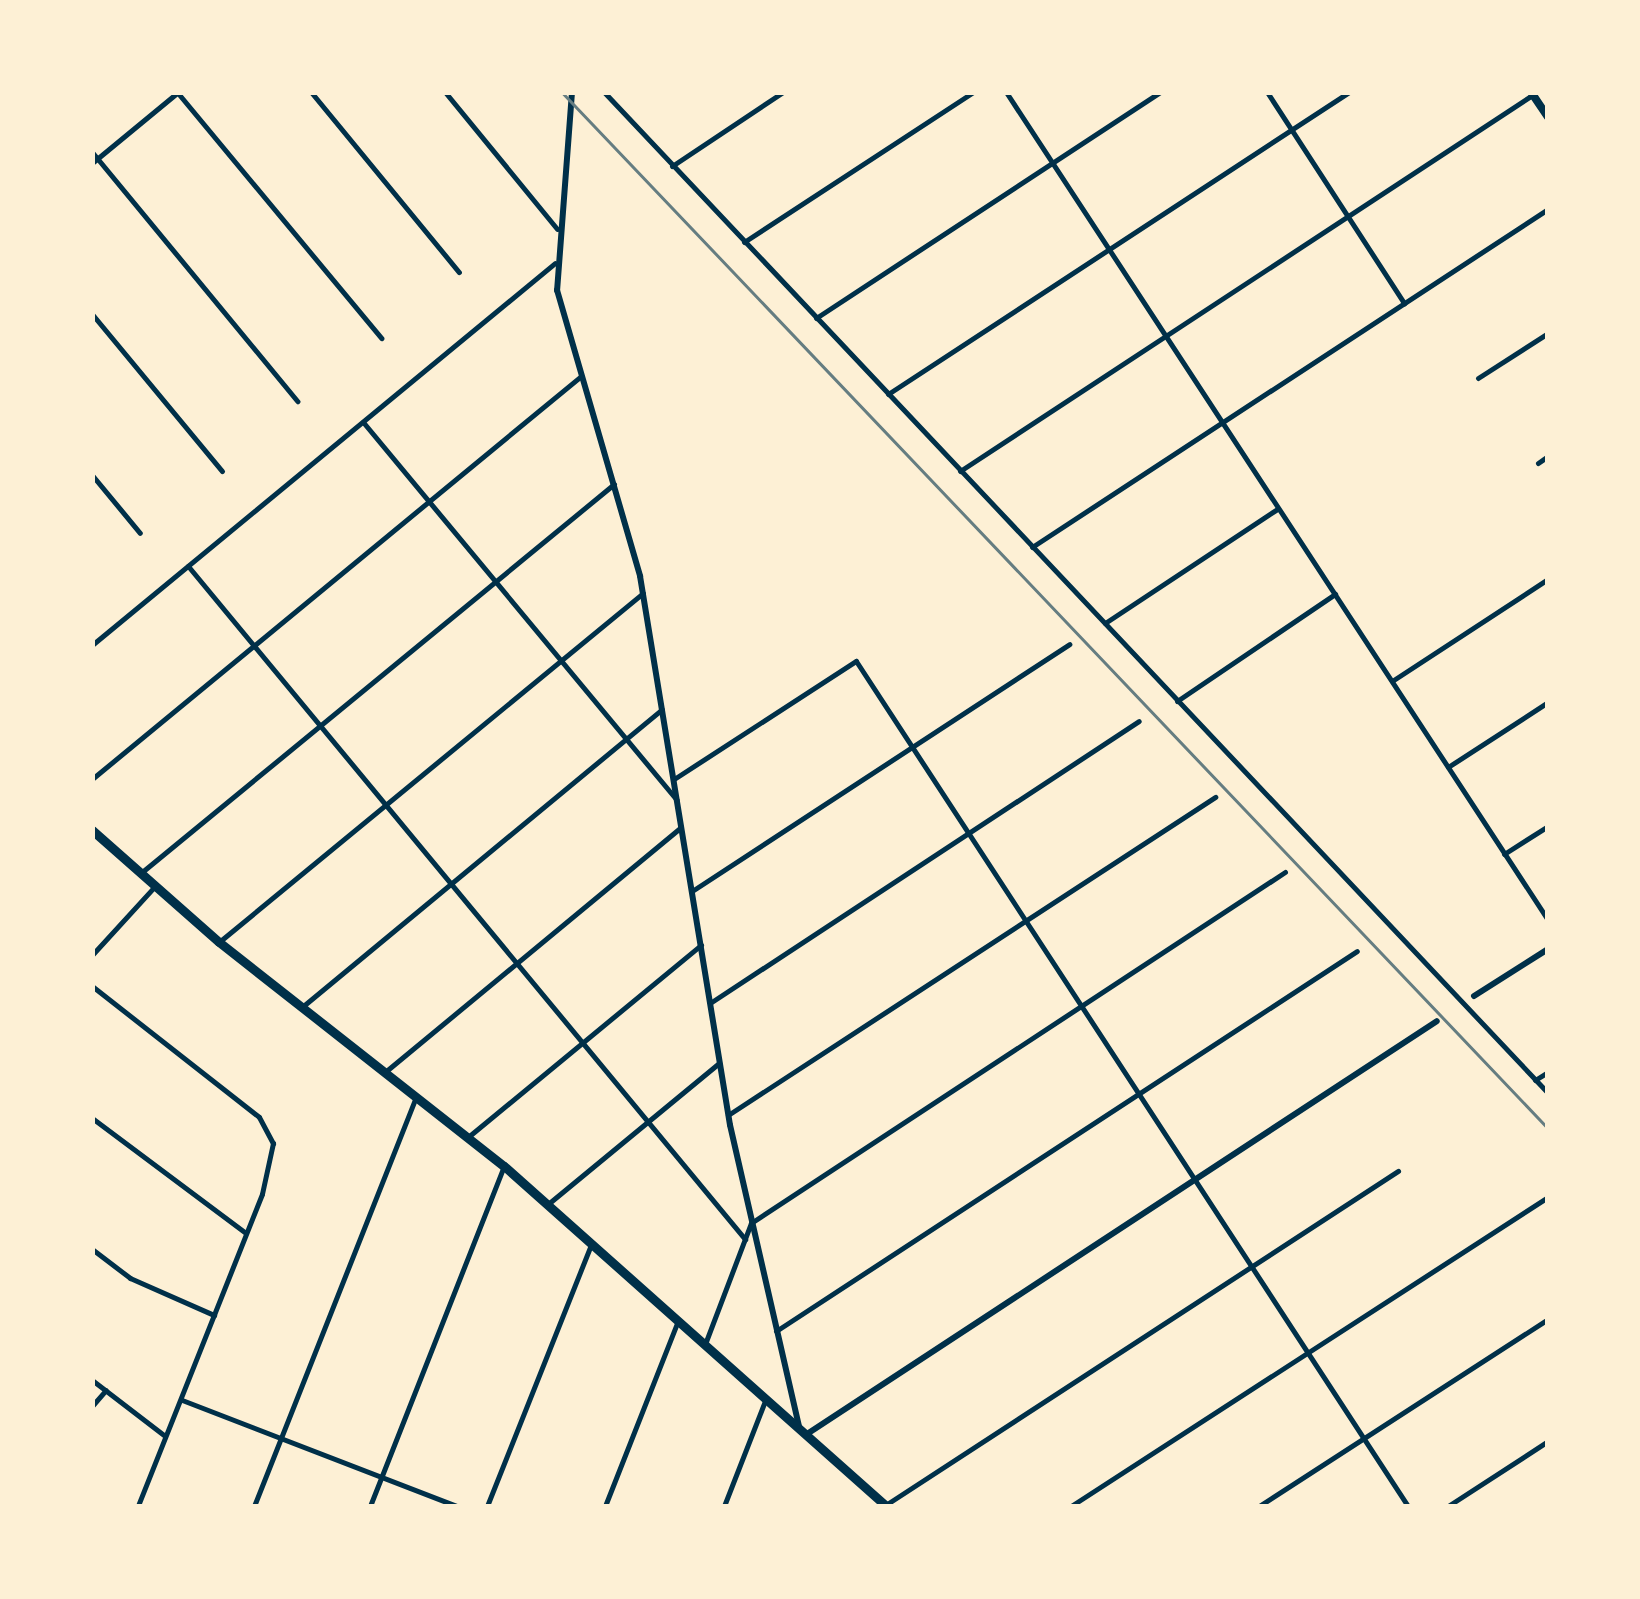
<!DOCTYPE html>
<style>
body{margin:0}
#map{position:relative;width:1640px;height:1599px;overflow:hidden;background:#fdf0d5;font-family:"Fira Sans",sans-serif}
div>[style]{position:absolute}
.minor>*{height:5px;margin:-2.5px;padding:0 2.5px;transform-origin:2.5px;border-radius:2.5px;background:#003049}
.tertiary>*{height:6px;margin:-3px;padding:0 3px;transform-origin:3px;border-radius:3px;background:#003049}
.secondary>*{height:8px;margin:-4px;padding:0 4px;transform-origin:4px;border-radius:4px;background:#003049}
.primary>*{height:9px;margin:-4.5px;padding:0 4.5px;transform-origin:4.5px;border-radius:4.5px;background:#003049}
.rail>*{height:2.5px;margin:-1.25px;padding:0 1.25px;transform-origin:1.25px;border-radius:1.25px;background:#657d81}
span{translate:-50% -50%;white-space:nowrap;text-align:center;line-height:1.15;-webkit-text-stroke:9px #fdf0d5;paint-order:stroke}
.frame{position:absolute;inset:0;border:95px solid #fdf0d5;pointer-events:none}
</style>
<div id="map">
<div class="minor">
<i style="left:177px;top:92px;width:320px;rotate:50.3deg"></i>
<i style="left:311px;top:92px;width:233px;rotate:50.6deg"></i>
<i style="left:445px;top:92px;width:177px;rotate:50.7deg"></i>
<i style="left:604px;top:92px;width:1376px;rotate:46.68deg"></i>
<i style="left:1006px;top:92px;width:990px;rotate:56.79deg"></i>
<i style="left:1267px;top:92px;width:252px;rotate:57deg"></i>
<i style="left:92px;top:152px;width:323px;rotate:50.5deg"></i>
<i style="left:92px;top:163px;width:112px;rotate:-39.5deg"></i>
<i style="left:672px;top:166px;width:133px;rotate:-33.7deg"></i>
<i style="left:744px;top:242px;width:274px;rotate:-33.2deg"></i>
<i style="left:92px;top:314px;width:204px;rotate:50.4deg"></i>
<i style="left:816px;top:318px;width:412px;rotate:-33.3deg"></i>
<i style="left:1478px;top:378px;width:83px;rotate:-32.7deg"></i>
<i style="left:888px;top:394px;width:551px;rotate:-33.23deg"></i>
<i style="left:363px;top:422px;width:491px;rotate:50.3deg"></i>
<i style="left:1538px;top:463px;width:12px;rotate:-35deg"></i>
<i style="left:960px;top:471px;width:690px;rotate:-33.3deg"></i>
<i style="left:92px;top:475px;width:75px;rotate:50.4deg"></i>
<i style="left:1032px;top:547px;width:617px;rotate:-33.23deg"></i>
<i style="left:188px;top:566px;width:874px;rotate:50.39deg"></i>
<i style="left:1105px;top:623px;width:206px;rotate:-33.5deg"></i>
<i style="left:92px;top:645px;width:600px;rotate:-39.52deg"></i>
<i style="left:1392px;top:681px;width:186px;rotate:-33.2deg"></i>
<i style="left:1177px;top:701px;width:191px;rotate:-34.1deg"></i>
<i style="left:1448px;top:767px;width:119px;rotate:-33deg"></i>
<i style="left:92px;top:779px;width:634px;rotate:-39.49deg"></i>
<i style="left:674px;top:779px;width:217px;rotate:-33deg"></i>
<i style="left:856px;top:661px;width:1009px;rotate:56.85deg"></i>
<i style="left:1504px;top:854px;width:52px;rotate:-32.5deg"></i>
<i style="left:142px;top:872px;width:611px;rotate:-39.42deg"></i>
<i style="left:692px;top:891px;width:451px;rotate:-33.2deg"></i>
<i style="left:219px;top:942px;width:549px;rotate:-39.46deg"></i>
<i style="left:92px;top:955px;width:92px;rotate:-47.6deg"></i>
<i style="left:92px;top:986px;width:212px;rotate:38.1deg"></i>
<i style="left:259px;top:1117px;width:30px;rotate:62deg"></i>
<i style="left:273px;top:1143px;width:52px;rotate:102.2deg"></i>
<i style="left:262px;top:1194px;width:336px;rotate:111.7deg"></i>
<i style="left:710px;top:1003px;width:513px;rotate:-33.32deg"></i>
<i style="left:302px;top:1007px;width:467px;rotate:-39.6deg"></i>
<i style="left:385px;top:1072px;width:384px;rotate:-39.6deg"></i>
<i style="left:1535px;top:1080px;width:15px;rotate:-32deg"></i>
<i style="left:728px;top:1115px;width:582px;rotate:-33.14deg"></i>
<i style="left:92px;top:1118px;width:192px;rotate:36.8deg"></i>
<i style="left:468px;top:1137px;width:302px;rotate:-39.5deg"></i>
<i style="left:548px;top:1204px;width:222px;rotate:-39.5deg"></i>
<i style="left:92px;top:1249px;width:48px;rotate:37.3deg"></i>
<i style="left:130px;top:1278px;width:92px;rotate:23.8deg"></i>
<i style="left:776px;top:1331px;width:694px;rotate:-33.19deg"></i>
<i style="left:705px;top:1344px;width:129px;rotate:-69.2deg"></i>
<i style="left:751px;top:1223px;width:639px;rotate:-33.32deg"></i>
<i style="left:92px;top:1380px;width:92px;rotate:37.5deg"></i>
<i style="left:182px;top:1400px;width:294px;rotate:21.1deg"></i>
<i style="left:92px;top:1406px;width:21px;rotate:-49deg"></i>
<i style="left:887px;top:1504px;width:610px;rotate:-33.09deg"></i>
<i style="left:254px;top:1506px;width:440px;rotate:-68.4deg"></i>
<i style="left:370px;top:1506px;width:365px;rotate:-68.5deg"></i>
<i style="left:487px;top:1506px;width:282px;rotate:-68.3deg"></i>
<i style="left:605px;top:1506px;width:197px;rotate:-68.5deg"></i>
<i style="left:724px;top:1506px;width:116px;rotate:-68.7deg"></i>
<i style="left:1071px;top:1506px;width:568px;rotate:-32.94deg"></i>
<i style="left:1259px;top:1506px;width:344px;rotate:-32.9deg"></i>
<i style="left:1448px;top:1506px;width:119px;rotate:-33deg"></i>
</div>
<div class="tertiary">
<i style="left:572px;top:92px;width:199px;rotate:94.3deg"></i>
<i style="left:557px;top:290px;width:298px;rotate:73.8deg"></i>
<i style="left:640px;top:576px;width:556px;rotate:80.69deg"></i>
<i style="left:730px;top:1125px;width:309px;rotate:77.1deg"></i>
<i style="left:1474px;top:996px;width:88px;rotate:-32.4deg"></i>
<i style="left:807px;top:1434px;width:753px;rotate:-33.25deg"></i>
</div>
<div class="secondary">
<i style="left:1531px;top:92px;width:30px;rotate:56deg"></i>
</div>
<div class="primary">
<i style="left:92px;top:830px;width:169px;rotate:41.4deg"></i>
<i style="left:219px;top:942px;width:362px;rotate:38.2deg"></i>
<i style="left:504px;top:1166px;width:511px;rotate:41.67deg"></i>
</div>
<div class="rail">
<i style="left:562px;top:92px;width:1430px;rotate:46.42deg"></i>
</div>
<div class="frame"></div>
</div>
